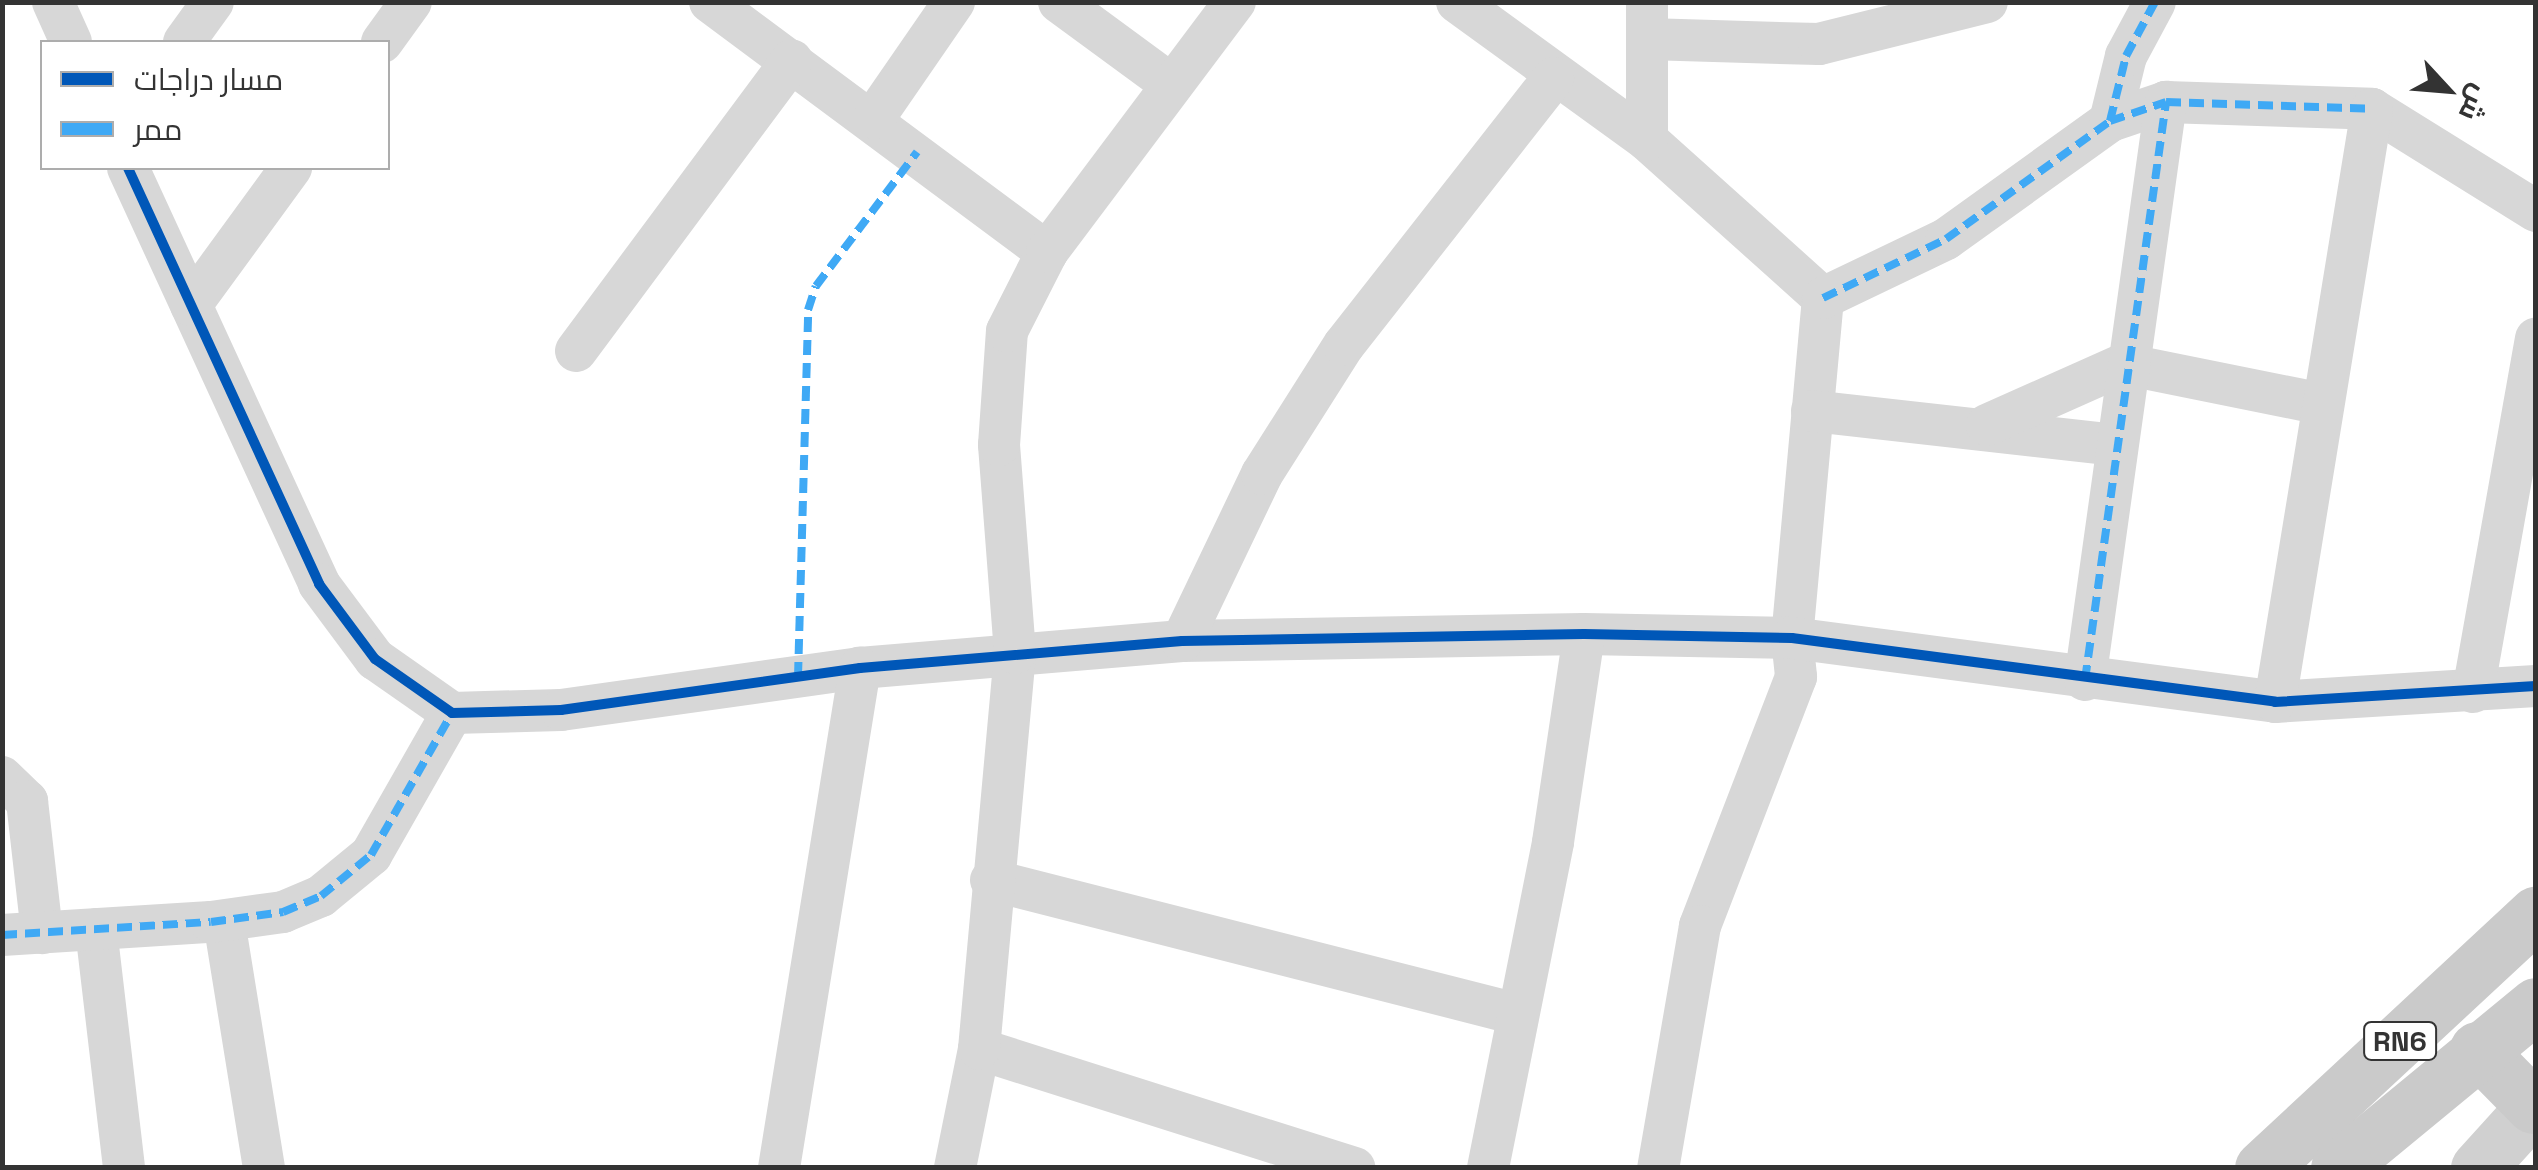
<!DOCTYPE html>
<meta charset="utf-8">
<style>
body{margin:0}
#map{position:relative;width:2538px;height:1170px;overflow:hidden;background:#fff;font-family:"Space Grotesk",Cairo,sans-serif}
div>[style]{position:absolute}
.street>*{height:42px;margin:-21px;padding:0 21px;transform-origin:21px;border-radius:21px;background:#d7d7d7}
.secondary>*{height:55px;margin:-27.5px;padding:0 27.5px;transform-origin:27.5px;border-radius:27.5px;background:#d0d0d0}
.primary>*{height:55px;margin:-27.5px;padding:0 27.5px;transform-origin:27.5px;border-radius:27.5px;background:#cacaca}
.quiet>*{height:8px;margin-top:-4px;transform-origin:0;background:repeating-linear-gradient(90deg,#3fa9f5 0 15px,transparent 0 23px)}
.cycleway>*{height:10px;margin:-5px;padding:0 5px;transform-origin:5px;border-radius:5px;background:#0057b8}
span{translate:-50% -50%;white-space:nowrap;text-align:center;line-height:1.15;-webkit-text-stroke:10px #fff;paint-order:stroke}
.shield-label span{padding:2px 8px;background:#fff;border:2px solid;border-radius:8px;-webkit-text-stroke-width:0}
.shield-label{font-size:28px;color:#333;font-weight:700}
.frame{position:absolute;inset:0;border:5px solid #333;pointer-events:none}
.legend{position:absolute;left:40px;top:40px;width:350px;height:130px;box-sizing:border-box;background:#fff;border:2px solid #adadad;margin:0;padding:12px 18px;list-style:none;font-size:30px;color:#333}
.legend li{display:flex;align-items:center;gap:20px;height:50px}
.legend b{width:50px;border:2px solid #adadad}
.north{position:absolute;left:2398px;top:40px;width:100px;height:100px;-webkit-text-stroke:8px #fff;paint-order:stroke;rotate:116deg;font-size:28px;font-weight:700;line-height:40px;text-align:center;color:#333}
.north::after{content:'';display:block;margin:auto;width:35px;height:45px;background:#333;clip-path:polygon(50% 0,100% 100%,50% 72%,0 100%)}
</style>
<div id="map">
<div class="street">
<i style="left:53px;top:2px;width:44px;rotate:65.8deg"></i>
<i style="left:710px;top:2px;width:420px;rotate:36.6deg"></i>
<i style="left:1059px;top:2px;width:140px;rotate:36.3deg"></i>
<i style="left:1457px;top:2px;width:235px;rotate:36deg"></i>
<i style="left:1647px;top:140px;width:237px;rotate:41.9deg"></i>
<i style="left:1823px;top:298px;width:341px;rotate:95.2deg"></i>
<i style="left:1792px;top:638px;width:39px;rotate:84deg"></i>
<i style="left:1796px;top:677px;width:267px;rotate:111.1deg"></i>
<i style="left:1700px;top:926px;width:246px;rotate:99.8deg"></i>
<i style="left:1647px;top:39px;width:172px;rotate:1.7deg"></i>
<i style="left:1819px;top:44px;width:173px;rotate:-14deg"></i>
<i style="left:184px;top:42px;width:49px;rotate:-54.1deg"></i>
<i style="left:382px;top:42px;width:49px;rotate:-54.1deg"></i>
<i style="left:874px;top:118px;width:141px;rotate:-55.4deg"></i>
<i style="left:2110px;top:121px;width:67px;rotate:-76.2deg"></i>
<i style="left:2126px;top:56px;width:61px;rotate:-61.8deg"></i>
<i style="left:1647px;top:140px;width:138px;rotate:-90deg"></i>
<i style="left:128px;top:168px;width:458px;rotate:65.3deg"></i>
<i style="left:319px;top:584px;width:94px;rotate:53.3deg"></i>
<i style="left:375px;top:659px;width:94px;rotate:35deg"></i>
<i style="left:452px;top:713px;width:109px;rotate:-1.6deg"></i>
<i style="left:561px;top:710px;width:302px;rotate:-8deg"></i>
<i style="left:860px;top:668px;width:323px;rotate:-4.8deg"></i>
<i style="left:1182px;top:641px;width:402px;rotate:-1deg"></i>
<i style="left:1584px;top:634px;width:208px;rotate:1.1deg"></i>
<i style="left:1792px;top:638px;width:487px;rotate:7.5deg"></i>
<i style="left:2275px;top:702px;width:261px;rotate:-3.5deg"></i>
<i style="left:1823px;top:298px;width:136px;rotate:-25.6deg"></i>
<i style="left:1946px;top:239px;width:202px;rotate:-35.7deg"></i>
<i style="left:2110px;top:121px;width:59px;rotate:-18.7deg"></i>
<i style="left:2166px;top:102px;width:206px;rotate:1.9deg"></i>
<i style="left:2372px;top:109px;width:193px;rotate:31.9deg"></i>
<i style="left:191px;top:305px;width:170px;rotate:-53.9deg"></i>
<i style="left:576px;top:351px;width:362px;rotate:-53.4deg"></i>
<i style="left:1812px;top:411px;width:307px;rotate:6.4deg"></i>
<i style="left:1987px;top:425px;width:150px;rotate:-24deg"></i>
<i style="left:2124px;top:364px;width:198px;rotate:11.4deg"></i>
<i style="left:1182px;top:641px;width:185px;rotate:-64.4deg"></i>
<i style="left:1262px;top:474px;width:153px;rotate:-57.6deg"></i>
<i style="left:1344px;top:345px;width:339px;rotate:-51.9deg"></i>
<i style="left:2085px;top:680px;width:584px;rotate:-82.02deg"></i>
<i style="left:2473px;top:692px;width:359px;rotate:-79.9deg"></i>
<i style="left:2275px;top:702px;width:601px;rotate:-80.71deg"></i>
<i style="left:2px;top:777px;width:35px;rotate:44deg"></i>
<i style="left:27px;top:801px;width:133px;rotate:83.5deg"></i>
<i style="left:991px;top:880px;width:543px;rotate:14.29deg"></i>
<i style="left:224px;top:921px;width:250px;rotate:80.8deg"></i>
<i style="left:96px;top:929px;width:241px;rotate:83.3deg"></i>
<i style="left:2px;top:935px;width:209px;rotate:-3.6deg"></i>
<i style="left:211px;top:922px;width:73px;rotate:-7.9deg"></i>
<i style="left:283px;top:912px;width:41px;rotate:-22.8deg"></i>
<i style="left:321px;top:896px;width:65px;rotate:-39.4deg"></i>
<i style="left:371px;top:855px;width:163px;rotate:-60.3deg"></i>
<i style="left:979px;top:1049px;width:394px;rotate:17.6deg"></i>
<i style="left:779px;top:1168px;width:507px;rotate:-80.8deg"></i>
<i style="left:955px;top:1168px;width:121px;rotate:-78.6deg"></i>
<i style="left:979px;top:1049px;width:398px;rotate:-84.8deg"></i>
<i style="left:1015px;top:653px;width:209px;rotate:-94.4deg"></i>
<i style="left:999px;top:445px;width:114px;rotate:-86deg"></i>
<i style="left:1007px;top:331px;width:89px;rotate:-63.1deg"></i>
<i style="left:1047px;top:252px;width:313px;rotate:-53.1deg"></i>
<i style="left:1488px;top:1168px;width:332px;rotate:-78.7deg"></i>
<i style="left:1553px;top:842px;width:210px;rotate:-81.5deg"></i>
</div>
<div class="secondary">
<i style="left:2478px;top:1168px;width:86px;rotate:-47.8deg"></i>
</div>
<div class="primary">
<i style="left:2477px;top:1049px;width:80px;rotate:45.5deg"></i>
<i style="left:2262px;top:1168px;width:374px;rotate:-42.9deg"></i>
<i style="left:2338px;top:1168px;width:256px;rotate:-39.5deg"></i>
</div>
<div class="quiet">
<i style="left:2110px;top:121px;width:67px;rotate:-76.2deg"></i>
<i style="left:2126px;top:56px;width:61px;rotate:-61.8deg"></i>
<i style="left:1823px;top:298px;width:136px;rotate:-25.6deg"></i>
<i style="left:1946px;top:239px;width:202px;rotate:-35.7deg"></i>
<i style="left:2110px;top:121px;width:59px;rotate:-18.7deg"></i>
<i style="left:2166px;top:102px;width:206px;rotate:1.9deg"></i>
<i style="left:798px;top:677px;width:367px;rotate:-88.4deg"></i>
<i style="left:808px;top:310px;width:25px;rotate:-72deg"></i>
<i style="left:816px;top:286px;width:168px;rotate:-53deg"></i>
<i style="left:2085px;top:680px;width:584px;rotate:-82.02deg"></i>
<i style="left:2px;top:935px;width:209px;rotate:-3.6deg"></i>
<i style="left:211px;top:922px;width:73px;rotate:-7.9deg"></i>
<i style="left:283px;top:912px;width:41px;rotate:-22.8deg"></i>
<i style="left:321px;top:896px;width:65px;rotate:-39.4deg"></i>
<i style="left:371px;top:855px;width:163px;rotate:-60.3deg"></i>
</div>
<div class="cycleway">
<i style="left:128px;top:168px;width:458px;rotate:65.3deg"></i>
<i style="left:319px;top:584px;width:94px;rotate:53.3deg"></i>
<i style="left:375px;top:659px;width:94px;rotate:35deg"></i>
<i style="left:452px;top:713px;width:109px;rotate:-1.6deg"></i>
<i style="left:561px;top:710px;width:302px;rotate:-8deg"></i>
<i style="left:860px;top:668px;width:323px;rotate:-4.8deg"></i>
<i style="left:1182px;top:641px;width:402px;rotate:-1deg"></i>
<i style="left:1584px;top:634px;width:208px;rotate:1.1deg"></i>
<i style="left:1792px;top:638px;width:487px;rotate:7.5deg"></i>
<i style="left:2275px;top:702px;width:261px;rotate:-3.5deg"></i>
</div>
<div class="shield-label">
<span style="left:2400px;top:1041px">RN6</span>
</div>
<div class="frame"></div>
<ul class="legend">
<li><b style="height:12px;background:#0057b8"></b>مسار دراجات</li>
<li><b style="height:12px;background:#3fa9f5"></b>ممر</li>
</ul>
<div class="north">ش</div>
</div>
